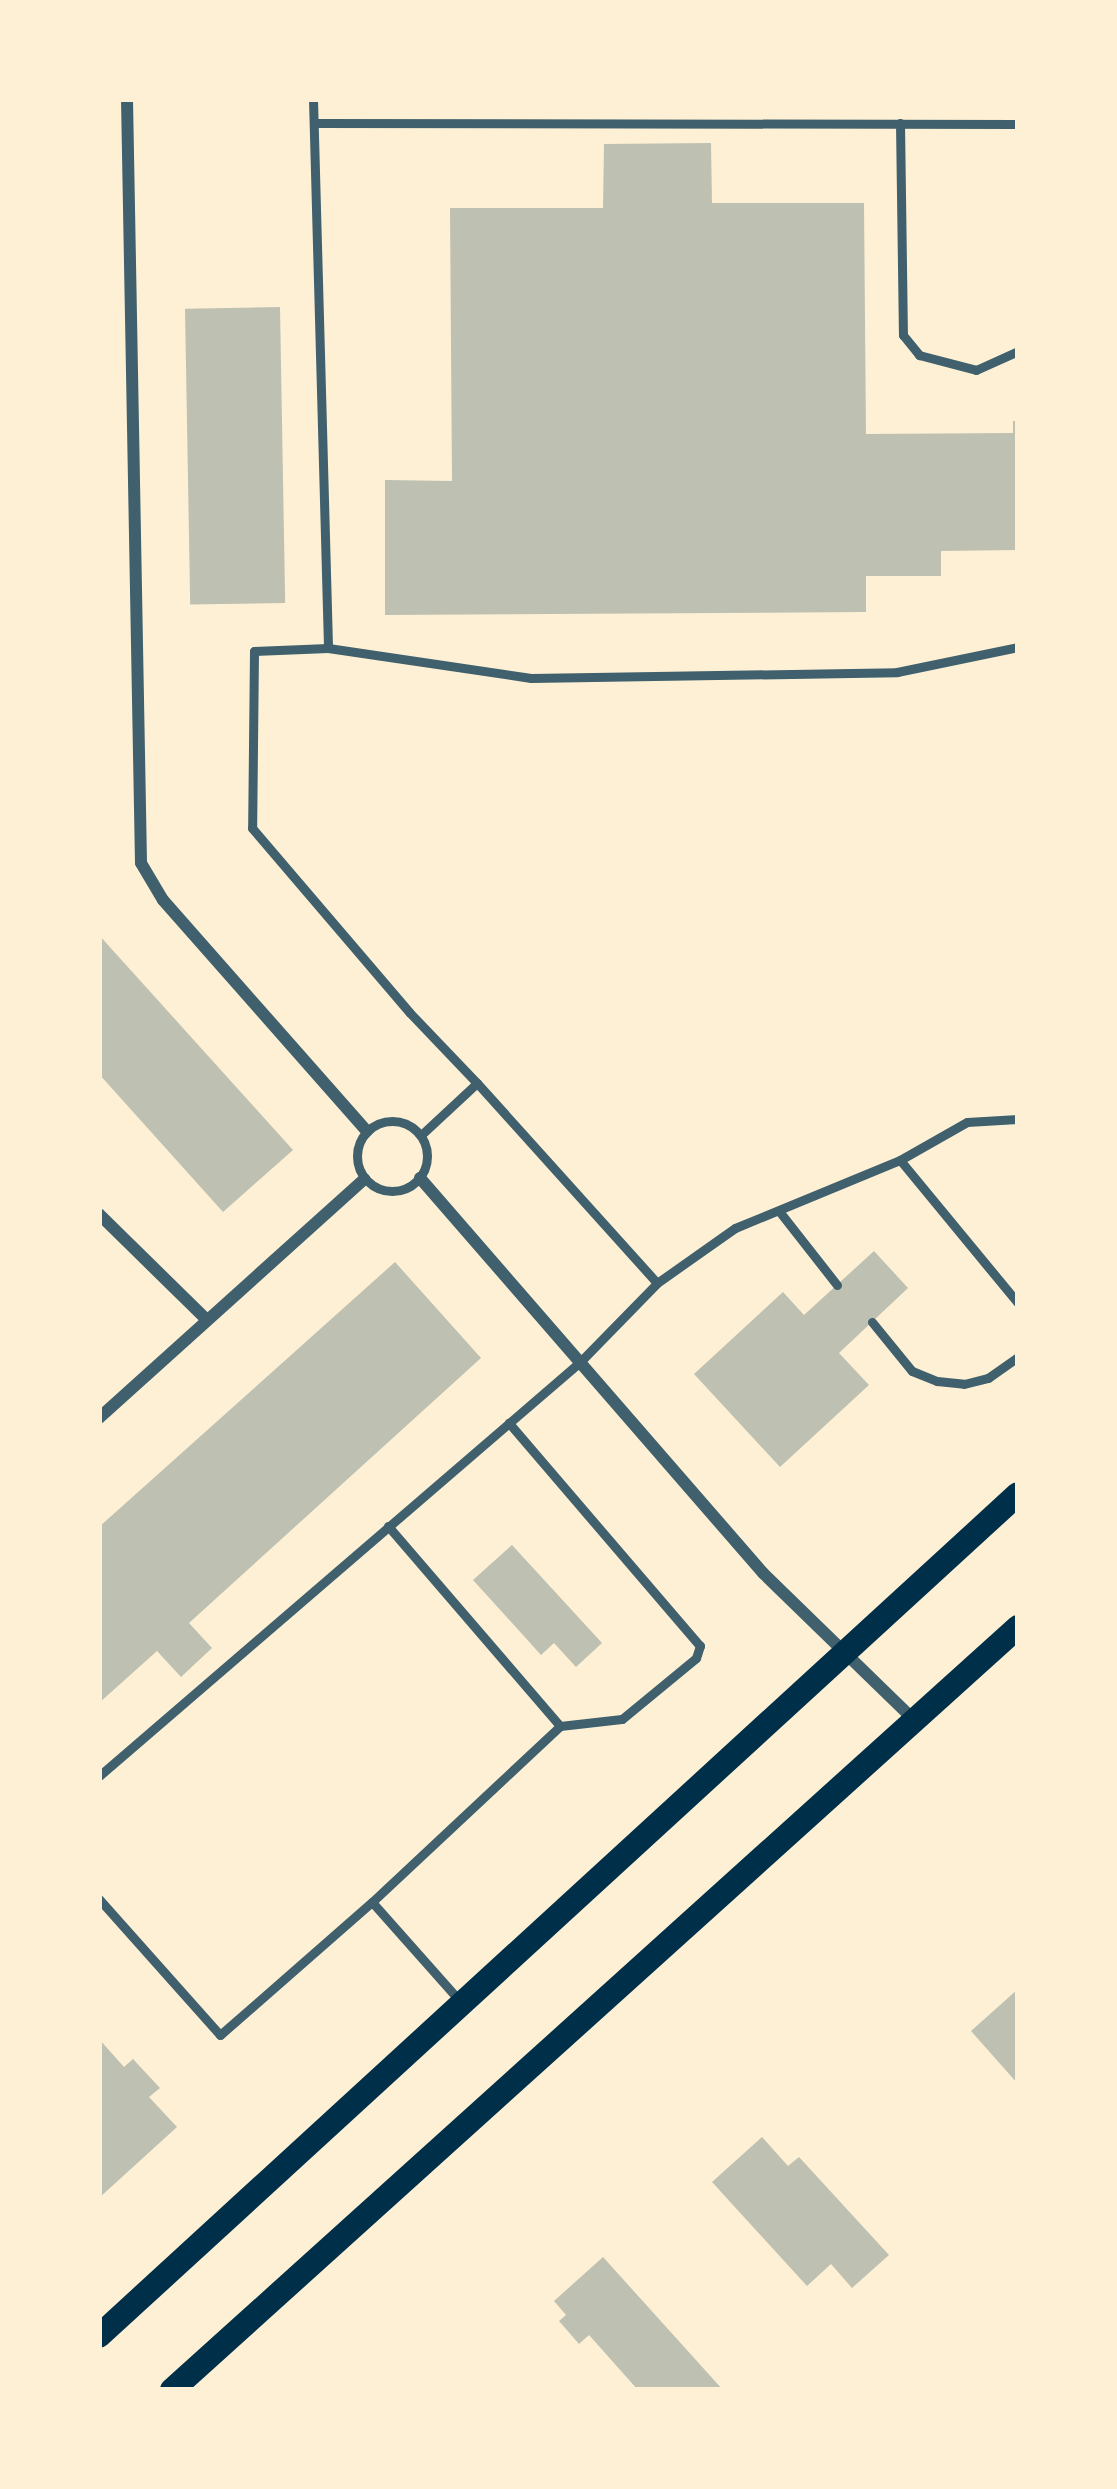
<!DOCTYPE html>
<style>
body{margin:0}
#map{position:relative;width:1117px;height:2489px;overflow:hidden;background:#fdf0d5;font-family:"Golos Text",sans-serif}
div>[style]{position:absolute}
.building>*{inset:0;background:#bec0b2;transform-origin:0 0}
.service>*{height:9px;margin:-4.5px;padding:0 4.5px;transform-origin:4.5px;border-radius:4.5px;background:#3f606c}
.service>.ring{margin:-4.5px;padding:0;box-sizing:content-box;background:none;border:9px solid #3f606c;border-radius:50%}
.minor>*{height:12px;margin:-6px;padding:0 6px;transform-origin:6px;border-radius:6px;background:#3f606c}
.secondary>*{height:24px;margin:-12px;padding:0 12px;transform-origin:12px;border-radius:12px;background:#003049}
span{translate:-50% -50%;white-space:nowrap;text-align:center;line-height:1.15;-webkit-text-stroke:12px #fdf0d5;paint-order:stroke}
.frame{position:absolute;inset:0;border:102px solid #fdf0d5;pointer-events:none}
</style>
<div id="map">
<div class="building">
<i style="clip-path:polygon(711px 143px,712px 203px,864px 203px,866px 434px,1013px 433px,1013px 421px,1018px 421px,1018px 550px,941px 551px,941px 576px,866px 576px,866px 612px,385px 615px,385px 480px,452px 481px,450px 208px,603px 208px,604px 144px)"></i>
<i style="left:280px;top:307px;width:296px;height:95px;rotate:89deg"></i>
<i style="clip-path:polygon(99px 935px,293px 1150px,223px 1212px,99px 1074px)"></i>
<i style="clip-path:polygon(874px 1251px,908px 1288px,839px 1353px,869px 1385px,780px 1467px,694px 1374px,783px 1292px,804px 1315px)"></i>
<i style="clip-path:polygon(395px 1262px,481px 1358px,189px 1623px,212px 1648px,181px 1677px,157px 1651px,99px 1703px,99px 1527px)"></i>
<i style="clip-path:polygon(512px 1545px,602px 1643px,576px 1667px,554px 1643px,541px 1655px,473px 1580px)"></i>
<i style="clip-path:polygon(1018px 1989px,1018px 2084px,971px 2031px)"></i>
<i style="clip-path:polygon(99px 2039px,124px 2067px,133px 2059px,160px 2088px,149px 2097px,177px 2127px,99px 2198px)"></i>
<i style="clip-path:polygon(762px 2137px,788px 2166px,799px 2157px,889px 2255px,852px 2288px,831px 2264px,807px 2286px,712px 2182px)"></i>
<i style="clip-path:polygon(603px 2257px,723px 2390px,638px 2390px,589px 2335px,579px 2344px,559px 2321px,566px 2315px,554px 2301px)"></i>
</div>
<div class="service">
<i style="left:313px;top:99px;width:549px;rotate:88.43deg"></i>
<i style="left:328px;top:648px;width:74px;rotate:177.7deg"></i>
<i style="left:254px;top:651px;width:177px;rotate:90.6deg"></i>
<i style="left:252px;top:828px;width:243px;rotate:49.5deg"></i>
<i style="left:410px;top:1013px;width:97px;rotate:46.3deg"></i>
<i style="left:477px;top:1083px;width:76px;rotate:137.1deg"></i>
<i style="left:314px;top:123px;width:704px;rotate:0.08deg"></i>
<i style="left:900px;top:123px;width:212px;rotate:89.2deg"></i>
<i style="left:903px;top:335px;width:26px;rotate:51deg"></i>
<i style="left:919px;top:355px;width:59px;rotate:14.7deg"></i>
<i style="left:976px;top:370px;width:46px;rotate:-24.3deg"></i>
<i style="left:328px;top:648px;width:205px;rotate:8.4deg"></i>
<i style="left:531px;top:678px;width:366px;rotate:-0.9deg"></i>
<i style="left:897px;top:672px;width:124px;rotate:-11.7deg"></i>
<i style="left:477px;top:1083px;width:269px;rotate:48deg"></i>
<i style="left:657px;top:1283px;width:95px;rotate:-35.2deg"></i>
<i style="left:735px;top:1228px;width:178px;rotate:-22.4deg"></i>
<i style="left:900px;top:1160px;width:77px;rotate:-29.6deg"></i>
<i style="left:967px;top:1122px;width:51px;rotate:-3.4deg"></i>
<i class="ring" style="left:357px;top:1121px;width:61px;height:61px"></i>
<i style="left:900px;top:1160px;width:185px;rotate:50.5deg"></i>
<i style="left:779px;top:1211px;width:94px;rotate:51.9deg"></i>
<i style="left:872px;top:1322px;width:63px;rotate:50.8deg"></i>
<i style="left:912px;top:1371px;width:27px;rotate:22deg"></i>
<i style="left:937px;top:1381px;width:27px;rotate:6deg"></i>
<i style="left:964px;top:1384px;width:25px;rotate:-14deg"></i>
<i style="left:988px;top:1378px;width:37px;rotate:-35deg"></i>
<i style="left:388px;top:1526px;width:264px;rotate:49.3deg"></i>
<i style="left:99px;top:1776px;width:635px;rotate:-40.72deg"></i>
<i style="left:580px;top:1362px;width:110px;rotate:-45.7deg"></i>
<i style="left:99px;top:1899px;width:182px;rotate:48.3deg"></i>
<i style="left:220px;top:2035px;width:202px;rotate:-41.2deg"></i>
<i style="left:372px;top:1902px;width:132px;rotate:48.4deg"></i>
<i style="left:372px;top:1902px;width:258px;rotate:-43.1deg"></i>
<i style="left:560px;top:1726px;width:62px;rotate:-6.4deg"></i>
<i style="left:622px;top:1719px;width:96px;rotate:-39.5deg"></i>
<i style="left:696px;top:1658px;width:13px;rotate:-72deg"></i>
<i style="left:700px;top:1646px;width:294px;rotate:-130.6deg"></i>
</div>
<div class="minor">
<i style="left:127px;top:99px;width:764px;rotate:88.95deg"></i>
<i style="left:141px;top:863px;width:43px;rotate:59.3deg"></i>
<i style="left:163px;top:900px;width:308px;rotate:48.6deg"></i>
<i style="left:420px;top:1178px;width:523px;rotate:49.03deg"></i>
<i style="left:763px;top:1573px;width:214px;rotate:44.2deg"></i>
<i style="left:99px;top:1214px;width:151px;rotate:44.5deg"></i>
<i style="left:99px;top:1418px;width:357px;rotate:-42deg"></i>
</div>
<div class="secondary">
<i style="left:99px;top:2336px;width:1246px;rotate:-42.5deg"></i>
<i style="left:172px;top:2390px;width:1139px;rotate:-42.05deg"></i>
</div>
<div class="frame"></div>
</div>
